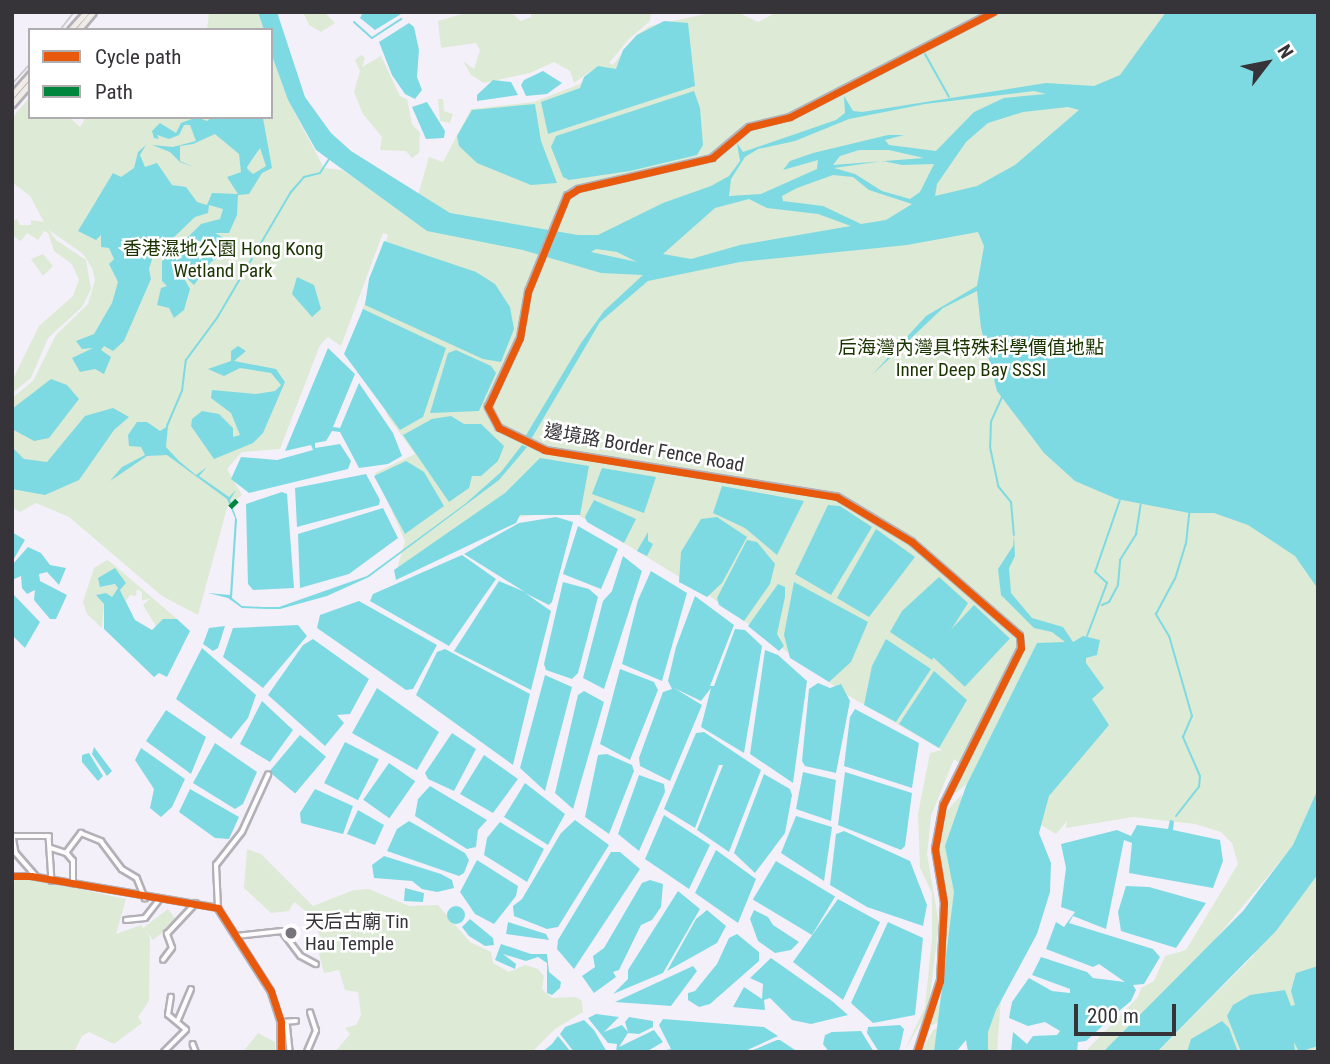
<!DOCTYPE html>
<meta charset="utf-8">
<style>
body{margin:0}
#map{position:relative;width:1330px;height:1064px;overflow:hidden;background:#f4f0fa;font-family:"Roboto Condensed","Noto Sans TC",sans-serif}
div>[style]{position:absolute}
.green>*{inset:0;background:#ddead5}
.water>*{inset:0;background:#7edae2;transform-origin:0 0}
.round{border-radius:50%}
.stream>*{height:2px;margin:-1px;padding:0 1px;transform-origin:1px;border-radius:1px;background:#7edae2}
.roads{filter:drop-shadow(2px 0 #b3b0b7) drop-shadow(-2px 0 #b3b0b7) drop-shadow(0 2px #b3b0b7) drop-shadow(0 -2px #b3b0b7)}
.minor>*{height:3.5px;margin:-1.75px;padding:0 1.75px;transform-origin:1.75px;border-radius:1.75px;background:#fdfdfe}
.major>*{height:5px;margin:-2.5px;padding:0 2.5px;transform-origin:2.5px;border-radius:2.5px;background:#f1ebe6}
.tram>*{height:2px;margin:-1px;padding:0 1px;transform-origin:1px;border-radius:1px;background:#ceccd0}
.quiet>*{height:5px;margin-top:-2.5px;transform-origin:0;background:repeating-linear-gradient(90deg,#00873e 0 10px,transparent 0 15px)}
.cycleway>*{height:7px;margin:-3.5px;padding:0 3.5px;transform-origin:3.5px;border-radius:3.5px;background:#e8590c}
.dots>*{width:19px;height:19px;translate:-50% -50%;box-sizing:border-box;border:4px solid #fff;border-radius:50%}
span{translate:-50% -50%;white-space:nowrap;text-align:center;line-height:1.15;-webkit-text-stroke:5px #fff;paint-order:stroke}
.park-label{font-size:19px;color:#1a3400}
.street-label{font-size:19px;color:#363339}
.poi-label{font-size:19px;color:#363339}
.left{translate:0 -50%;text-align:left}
.frame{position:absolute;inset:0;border:14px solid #363339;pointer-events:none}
.legend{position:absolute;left:28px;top:28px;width:245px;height:91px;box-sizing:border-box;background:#fff;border:2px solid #afadb0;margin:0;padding:9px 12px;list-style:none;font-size:21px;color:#363339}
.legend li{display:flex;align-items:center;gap:14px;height:35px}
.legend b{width:35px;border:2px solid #afadb0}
.north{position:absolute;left:1232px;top:28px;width:70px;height:70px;-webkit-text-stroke:5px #fff;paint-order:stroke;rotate:58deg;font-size:19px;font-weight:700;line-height:28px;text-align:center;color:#363339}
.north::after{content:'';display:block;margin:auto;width:24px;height:32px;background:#363339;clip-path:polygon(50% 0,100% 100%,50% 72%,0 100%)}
.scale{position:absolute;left:1074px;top:1004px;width:102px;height:32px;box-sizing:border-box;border:4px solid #363339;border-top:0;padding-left:9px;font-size:21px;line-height:24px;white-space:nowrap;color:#363339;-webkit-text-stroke:5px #fff;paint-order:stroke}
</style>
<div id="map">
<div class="green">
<i style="clip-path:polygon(209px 12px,258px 12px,264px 30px,207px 30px)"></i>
<i style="clip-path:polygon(303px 12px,324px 12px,335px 23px,321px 32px,309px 25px)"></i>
<i style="clip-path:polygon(469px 12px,510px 12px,521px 21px,531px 17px,531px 12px,651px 12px,650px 21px,629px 39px,609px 63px,613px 65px,635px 36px,650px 26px,714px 12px,737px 12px,758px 22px,777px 12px,1318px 12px,1318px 1052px,1157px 1052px,1253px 956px,1288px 852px,1197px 961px,1103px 1052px,1085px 1052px,1138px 997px,1141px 988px,1154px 981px,1165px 956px,1186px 950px,1238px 864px,1232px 843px,1221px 832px,1195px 824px,1133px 817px,1066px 828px,1067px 821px,1056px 834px,969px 782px,947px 800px,948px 787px,963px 766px,954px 759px,931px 816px,927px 854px,939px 924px,928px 1010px,904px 1052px,925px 1007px,932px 938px,932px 893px,920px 868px,918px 814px,930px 753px,942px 750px,844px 693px,704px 592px,570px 510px,514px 518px,395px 576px,405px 541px,375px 473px,415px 454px,387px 415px,361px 314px,388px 235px,383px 233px,341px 346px,328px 337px,320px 345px,280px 449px,242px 452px,227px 469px,242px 495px,227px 508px,198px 615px,162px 596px,69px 517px,36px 503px,20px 512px,12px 508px,12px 398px,33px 381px,56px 335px,88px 304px,95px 280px,92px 268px,83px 254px,49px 230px,56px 240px,86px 260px,91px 289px,82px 307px,48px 338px,31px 378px,12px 393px,12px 381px,39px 326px,73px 296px,79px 280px,72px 264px,54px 251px,48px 233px,44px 231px,38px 240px,27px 233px,21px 241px,12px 235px,12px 221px,17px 219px,20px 225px,31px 225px,31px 220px,44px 222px,30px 196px,12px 182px,12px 118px,30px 97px,30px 117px,69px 117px,80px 127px,86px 117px,271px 117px,271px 53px,288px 100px,324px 168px,342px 170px,405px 212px,418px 195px,429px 157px,443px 162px,471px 109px,534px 102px,580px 84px,592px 70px,574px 83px,570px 71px,554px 62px,530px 73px,484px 83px,471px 75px,463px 61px,474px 69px,480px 50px,476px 43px,441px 48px,438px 21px)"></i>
<i style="clip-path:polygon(361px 55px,365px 58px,362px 67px,381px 56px,400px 96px,407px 99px,412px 124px,420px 133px,419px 153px,412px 158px,406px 151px,380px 150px,382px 137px,363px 114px,354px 92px,360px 71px,355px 60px)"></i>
<i style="clip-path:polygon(438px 99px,443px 99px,444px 111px,453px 114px,450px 123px,440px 121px)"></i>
<i style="clip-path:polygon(43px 254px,53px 266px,43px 276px,31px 259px)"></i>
<i style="clip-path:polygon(107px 560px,113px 564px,177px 619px,156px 626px,143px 605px,150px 599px,142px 600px,142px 592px,137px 589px,136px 596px,130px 595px,126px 601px,120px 590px,126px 583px,102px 583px,101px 587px,117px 584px,118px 588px,112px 597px,98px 594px,104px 604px,102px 628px,87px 614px,83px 602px,94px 568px)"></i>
<i style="clip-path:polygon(962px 794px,948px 1016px,931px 1026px,931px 1011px,939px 1004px,948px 969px,943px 948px,947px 908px,937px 871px,939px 819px)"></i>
<i style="clip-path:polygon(247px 849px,261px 854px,313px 906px,354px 890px,369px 889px,409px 906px,438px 905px,470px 942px,491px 952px,493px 963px,509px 972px,525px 965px,538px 969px,544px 976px,542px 989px,552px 998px,576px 997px,582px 1001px,583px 1012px,555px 1029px,532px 1052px,335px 1052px,350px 1034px,345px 1028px,356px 1025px,361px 1015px,358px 992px,345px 990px,339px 970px,324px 973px,319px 954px,323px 942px,310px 914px,294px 902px,289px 911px,271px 913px,244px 888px)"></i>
<i style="clip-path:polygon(29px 878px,126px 899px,116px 934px,141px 925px,143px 928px,168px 909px,177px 921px,153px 940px,145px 930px,150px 938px,149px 1001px,138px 1017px,142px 1023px,114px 1044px,89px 1032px,82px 1036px,74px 1052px,12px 1052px,12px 881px)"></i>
<i style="clip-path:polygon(1001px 997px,997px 1052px,974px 1052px,982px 1035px)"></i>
<i style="clip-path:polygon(951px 1021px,938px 1052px,921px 1052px,933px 1030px)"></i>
<i style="clip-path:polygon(258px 1033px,275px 1042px,275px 1052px,243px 1052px)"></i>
</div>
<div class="water">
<i style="clip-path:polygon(evenodd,258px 12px,277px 12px,305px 97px,331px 133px,351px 151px,450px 213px,578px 235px,598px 235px,663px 203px,711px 186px,729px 176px,740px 161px,737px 143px,743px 152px,836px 120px,845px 113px,844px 96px,853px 111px,862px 112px,1046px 83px,1094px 86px,1120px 75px,1166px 12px,1318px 12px,1318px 589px,1295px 556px,1248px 525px,1214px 513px,1189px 513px,1117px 499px,1075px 481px,1044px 453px,997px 391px,981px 328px,977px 291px,943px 308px,872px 375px,926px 316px,977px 286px,984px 246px,978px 232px,907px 245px,740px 262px,648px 281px,600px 322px,530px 441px,525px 437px,581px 343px,604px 311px,643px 275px,601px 273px,523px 250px,427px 231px,316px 150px,288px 100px,271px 53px,271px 30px,264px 30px,258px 12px,1034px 91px,1046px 94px,1004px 98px,974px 112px,936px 151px,889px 145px,885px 140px,904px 135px,888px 135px,813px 153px,790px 161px,783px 170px,818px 160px,817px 169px,761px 194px,729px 196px,731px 179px,745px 157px,758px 149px,795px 141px,849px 119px,925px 104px,1034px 91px,258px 12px,1068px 107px,1079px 110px,1015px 165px,977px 186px,935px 196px,937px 184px,966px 142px,988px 123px,1023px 112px,1068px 107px,258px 12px,859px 150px,889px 150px,924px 158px,833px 165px,840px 156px,859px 150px,258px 12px,883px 161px,902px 165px,934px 164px,920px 192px,910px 199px,882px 191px,855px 174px,834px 168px,883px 161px,258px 12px,833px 175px,853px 177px,869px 190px,912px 204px,886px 220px,861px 224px,823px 206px,783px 201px,782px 196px,797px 188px,833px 175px,258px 12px,749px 199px,767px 208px,818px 214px,851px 226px,740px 245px,691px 259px,663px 254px,715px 208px,749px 199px,258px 12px,596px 249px,617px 252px,637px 262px,591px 252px,596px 249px)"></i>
<i style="clip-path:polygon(363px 12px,398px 12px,401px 14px,375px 30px,360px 18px)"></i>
<i style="clip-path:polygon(664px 21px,688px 23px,695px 86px,548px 134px,541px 102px,580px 88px,584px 77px,598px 66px,616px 69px,623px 50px,637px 35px)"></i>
<i style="clip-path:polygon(409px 23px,414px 27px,419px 50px,417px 77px,422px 90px,415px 99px,405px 94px,392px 75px,379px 42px)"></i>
<i style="clip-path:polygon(543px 71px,562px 83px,547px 94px,526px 96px,521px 85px,524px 80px)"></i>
<i style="clip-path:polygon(493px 80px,511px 82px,518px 95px,477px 101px,477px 95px)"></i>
<i style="clip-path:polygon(694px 91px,700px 108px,703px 145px,697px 155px,630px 171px,569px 180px,563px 177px,551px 147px,556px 136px)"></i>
<i style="clip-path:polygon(427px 102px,445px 131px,444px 138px,426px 139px,412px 107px)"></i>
<i style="clip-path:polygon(535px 104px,541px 141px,557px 183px,531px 185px,477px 163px,459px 146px,457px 136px,472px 110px)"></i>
<i style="clip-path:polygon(evenodd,197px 117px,207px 121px,212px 117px,263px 118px,272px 168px,262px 173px,249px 194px,238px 195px,237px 215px,229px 233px,215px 233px,226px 239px,224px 255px,211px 262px,194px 285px,181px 273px,190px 289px,184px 310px,174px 318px,169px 308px,157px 305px,161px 288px,167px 286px,162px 281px,162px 261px,168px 256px,179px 257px,183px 242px,201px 224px,220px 219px,223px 209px,209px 205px,208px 213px,195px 217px,172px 239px,158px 240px,149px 269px,151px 279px,124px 341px,113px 351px,104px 346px,101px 350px,111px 357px,104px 374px,95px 369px,80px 372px,72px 358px,93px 348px,82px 349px,76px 341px,94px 334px,112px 303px,118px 282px,109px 264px,114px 259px,109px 248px,101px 247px,101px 235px,96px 240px,78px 231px,113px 173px,121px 177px,134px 168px,138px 152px,146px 145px,140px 155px,145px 167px,157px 163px,172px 185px,186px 187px,197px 202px,207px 205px,212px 193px,238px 194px,227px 177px,241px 172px,239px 154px,215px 134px,193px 144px,180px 146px,180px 161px,194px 167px,180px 162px,170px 152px,152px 145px,173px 147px,196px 141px,190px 125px,184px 125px,179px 135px,169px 139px,157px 135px,159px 139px,154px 138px,152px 131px,160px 123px,176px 133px,181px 123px,197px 117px,260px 148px,266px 166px,253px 174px,248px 169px,249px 174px,247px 167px,260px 148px)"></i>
<i style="clip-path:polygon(384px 241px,476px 272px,495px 284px,510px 307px,514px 329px,501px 362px,483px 359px,365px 305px,369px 279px)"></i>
<i style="clip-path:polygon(297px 277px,314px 285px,321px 309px,312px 317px,292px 294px)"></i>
<i style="clip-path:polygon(363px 309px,446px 348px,423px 417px,400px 430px,344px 354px)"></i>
<i style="clip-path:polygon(238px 346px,246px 351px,234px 361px,276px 369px,285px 382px,263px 433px,253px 443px,214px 459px,191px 426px,192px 419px,202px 411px,219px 414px,233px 428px,233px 437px,240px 435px,231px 413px,211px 398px,212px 390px,256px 394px,275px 391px,281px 385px,271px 373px,240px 368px,224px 376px,208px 369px,231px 361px,231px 351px)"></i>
<i style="clip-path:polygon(328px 348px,355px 374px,333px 427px,340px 428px,359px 383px,393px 433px,402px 456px,388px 464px,359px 468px,340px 432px,332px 431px,326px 441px,315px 443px,315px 448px,340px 444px,351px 461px,348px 469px,249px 493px,231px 479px,241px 457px,277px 460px,313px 450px,311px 445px,285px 451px)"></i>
<i style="clip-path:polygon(456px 350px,491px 366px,496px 373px,479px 411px,430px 413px,448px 353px)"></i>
<i style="clip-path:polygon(51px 379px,67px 385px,79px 399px,49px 438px,34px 441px,12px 429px,12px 409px)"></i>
<i style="clip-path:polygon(113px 408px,129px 417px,114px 430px,79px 480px,45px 495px,12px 489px,12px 447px,24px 459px,47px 462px,85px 416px)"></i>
<i style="clip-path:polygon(451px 416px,464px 424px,481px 424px,504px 446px,498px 461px,481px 476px,472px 476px,469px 488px,449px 502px,403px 435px,432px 419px)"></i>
<i style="clip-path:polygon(137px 422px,147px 422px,160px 431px,168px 426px,166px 447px,179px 461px,196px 475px,207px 467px,199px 476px,229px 497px,236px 490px,230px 500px,237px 520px,232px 598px,242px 606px,262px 607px,279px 607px,367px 576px,465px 504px,501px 472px,522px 445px,527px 447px,499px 480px,369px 577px,327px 596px,280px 609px,266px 609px,242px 608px,228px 598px,208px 593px,230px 595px,235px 518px,227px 499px,167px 455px,147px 456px,110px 481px,122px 467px,145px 455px,141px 447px,129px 446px,128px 435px)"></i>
<i style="clip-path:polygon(540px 458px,589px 466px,580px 515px,520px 515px,516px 523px,396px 580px,394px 570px,505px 493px)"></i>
<i style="clip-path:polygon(406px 461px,424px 472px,444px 506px,405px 534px,374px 476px)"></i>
<i style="clip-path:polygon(602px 468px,656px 477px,644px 513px,592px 494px)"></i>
<i style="clip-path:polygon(366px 474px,380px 500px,379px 505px,297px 527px,295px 488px)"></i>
<i style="clip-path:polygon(722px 486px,804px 501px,777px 555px,745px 528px,713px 513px)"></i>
<i style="clip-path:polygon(282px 492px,287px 494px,294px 588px,253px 590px,248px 584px,246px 504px)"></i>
<i style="clip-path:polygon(594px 500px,636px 519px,624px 543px,587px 522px,585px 517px)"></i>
<i style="clip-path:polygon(828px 505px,840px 506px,872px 527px,831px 595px,795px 574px)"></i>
<i style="clip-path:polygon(383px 508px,398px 538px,349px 574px,300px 588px,298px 534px)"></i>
<i style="clip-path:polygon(556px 517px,573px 522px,552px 602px,549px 605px,525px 593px,551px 611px,531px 690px,454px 651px,499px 581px,525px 592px,464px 554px,519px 523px)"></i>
<i style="clip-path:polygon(717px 517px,747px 537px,722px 583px,707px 597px,679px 582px,681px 552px,701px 519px)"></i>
<i style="clip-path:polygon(578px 526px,618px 549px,601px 589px,563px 574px)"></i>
<i style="clip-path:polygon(876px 529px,915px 557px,869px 617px,837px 598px)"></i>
<i style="clip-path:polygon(12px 532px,25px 540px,12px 562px)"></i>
<i style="clip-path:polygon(648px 532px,648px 541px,653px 544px,647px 556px,637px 551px)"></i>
<i style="clip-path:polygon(1014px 535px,1015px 556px,1009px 568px,1011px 593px,1032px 618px,1063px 627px,1073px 642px,1083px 636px,1100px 640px,1097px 655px,1086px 658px,1086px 663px,1104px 688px,1092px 699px,1109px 725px,1049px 796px,1039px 833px,1051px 863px,1050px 892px,1037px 934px,996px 1010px,988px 1032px,988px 1052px,968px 1052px,966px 1040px,956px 1052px,934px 1052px,954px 892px,945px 846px,966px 786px,1037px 643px,1065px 642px,1052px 632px,1034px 628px,1001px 595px,998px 569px,1013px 546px)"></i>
<i style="clip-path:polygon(747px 540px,757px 542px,775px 564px,770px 584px,744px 621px,719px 605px,717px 598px)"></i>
<i style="clip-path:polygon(28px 547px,41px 553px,50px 565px,66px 568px,59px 585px,47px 572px,39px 574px,40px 581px,67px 595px,56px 619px,50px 619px,34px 600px,35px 590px,27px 594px,22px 588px,21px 576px,12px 580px,12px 565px)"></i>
<i style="clip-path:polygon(462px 555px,496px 579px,449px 646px,370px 601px,373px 594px)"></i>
<i style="clip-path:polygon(623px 556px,642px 571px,604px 689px,583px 678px,603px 601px,612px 591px)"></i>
<i style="clip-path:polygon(115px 568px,126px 583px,120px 590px,135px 620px,152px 630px,163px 619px,177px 619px,190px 631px,167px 677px,159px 673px,154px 677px,104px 629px,104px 604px,96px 595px,106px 593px,112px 597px,118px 588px,115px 584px,100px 587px,98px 578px)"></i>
<i style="clip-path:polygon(651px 571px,687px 593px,662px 681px,622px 664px,638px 600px)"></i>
<i style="clip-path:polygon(939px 577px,968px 603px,932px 660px,890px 632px,902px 611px)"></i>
<i style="clip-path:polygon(563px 582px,589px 589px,598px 597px,578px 673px,572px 679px,546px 670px,544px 664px)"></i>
<i style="clip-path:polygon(794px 582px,868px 622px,851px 662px,829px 682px,790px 658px,784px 635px)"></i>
<i style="clip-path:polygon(778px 584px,785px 587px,785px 597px,777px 634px,784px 646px,779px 651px,748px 626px)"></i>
<i style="clip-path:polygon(12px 593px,40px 622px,25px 648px,12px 635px)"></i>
<i style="clip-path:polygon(695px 596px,734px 625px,710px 686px,714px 686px,735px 629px,745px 630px,762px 646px,744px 753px,701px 727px,711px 688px,701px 701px,674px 688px,702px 705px,670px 781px,640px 766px,639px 758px,663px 692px,672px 689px,668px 681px,676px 647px)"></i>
<i style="clip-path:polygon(359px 601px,437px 645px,413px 689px,406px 690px,317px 628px,320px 615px)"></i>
<i style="left:974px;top:605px;width:49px;height:66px;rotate:43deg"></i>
<i style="clip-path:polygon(298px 625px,307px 636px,263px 688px,223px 657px,233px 628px)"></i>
<i style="clip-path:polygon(225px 626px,218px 648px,213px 651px,203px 644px,209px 628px)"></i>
<i style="clip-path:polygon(313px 639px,369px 679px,350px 714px,337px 715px,344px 723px,325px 746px,268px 695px,303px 645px)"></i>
<i style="clip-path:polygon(886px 639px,931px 669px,896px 722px,864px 705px,872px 666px)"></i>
<i style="clip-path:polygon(202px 648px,256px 695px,248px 718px,231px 739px,176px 699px)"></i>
<i style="clip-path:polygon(445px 649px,530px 694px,513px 765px,416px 695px,437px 652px)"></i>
<i style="clip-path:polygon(765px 650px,778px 655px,807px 681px,793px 783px,750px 754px)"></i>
<i style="clip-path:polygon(620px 669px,654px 682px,658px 690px,630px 760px,600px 744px)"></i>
<i style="clip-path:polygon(934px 671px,967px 700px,939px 748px,899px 724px)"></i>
<i style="clip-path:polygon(545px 675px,572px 687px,545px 791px,520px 768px)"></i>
<i style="clip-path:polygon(818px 683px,830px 688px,841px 684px,850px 701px,836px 773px,805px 766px,802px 761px,809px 689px)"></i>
<i style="clip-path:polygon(377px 688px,439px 732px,417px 770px,352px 733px)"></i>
<i style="clip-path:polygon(584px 691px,604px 702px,573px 809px,555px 793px,578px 695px)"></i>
<i style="clip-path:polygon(262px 701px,293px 730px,270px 762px,240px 744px)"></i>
<i style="clip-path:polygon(855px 709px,919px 743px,912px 788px,844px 766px,850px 717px)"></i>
<i style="clip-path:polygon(166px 710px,206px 737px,191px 774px,146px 741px)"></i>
<i style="clip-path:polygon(704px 732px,761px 770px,729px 852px,697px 830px,723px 765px,719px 765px,695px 828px,664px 809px,696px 733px)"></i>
<i style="clip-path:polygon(452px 733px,476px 749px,454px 791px,428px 779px,425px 773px)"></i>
<i style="left:300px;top:735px;width:34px;height:48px;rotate:40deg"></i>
<i style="left:345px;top:742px;width:38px;height:46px;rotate:27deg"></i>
<i style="clip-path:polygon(215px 743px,257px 772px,243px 804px,235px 809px,193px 783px)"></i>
<i style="clip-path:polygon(94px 747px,112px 771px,107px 776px,92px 754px)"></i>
<i style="clip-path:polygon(141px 748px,185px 779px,172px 807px,161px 817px,150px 808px,154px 789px,135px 760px)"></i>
<i style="clip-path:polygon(89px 753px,103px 776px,98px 781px,82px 762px,82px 755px)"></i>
<i style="clip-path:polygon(607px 754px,632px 765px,634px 771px,609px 834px,585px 817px,598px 755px)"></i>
<i style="clip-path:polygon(484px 755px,518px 779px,493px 813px,460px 794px)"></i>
<i style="left:389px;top:763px;width:32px;height:45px;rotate:35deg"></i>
<i style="clip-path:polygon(803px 772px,836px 780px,831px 821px,796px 809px)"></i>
<i style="clip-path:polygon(845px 772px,912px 793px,905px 846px,901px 850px,838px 825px)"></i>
<i style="clip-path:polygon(764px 774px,790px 789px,792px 795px,785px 833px,755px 873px,734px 853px)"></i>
<i style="clip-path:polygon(639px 775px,664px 784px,665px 792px,639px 851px,618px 834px)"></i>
<i style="clip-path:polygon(525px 783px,565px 814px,548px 845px,504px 817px)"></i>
<i style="clip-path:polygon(430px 786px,487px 820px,478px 830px,476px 847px,467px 849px,415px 816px,418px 799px)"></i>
<i style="clip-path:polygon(190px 789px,239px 817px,229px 839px,215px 838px,179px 812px)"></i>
<i style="clip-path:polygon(315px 789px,353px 806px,343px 834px,301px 823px,300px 813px)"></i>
<i style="clip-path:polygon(1318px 789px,1318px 874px,1276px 931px,1157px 1052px,1103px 1052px,1243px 911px,1293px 845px)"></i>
<i style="clip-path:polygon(358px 810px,384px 825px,375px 845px,347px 834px)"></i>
<i style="clip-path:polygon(664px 815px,710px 845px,689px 889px,645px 859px)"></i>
<i style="clip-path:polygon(796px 816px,832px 827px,824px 881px,781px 853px)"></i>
<i style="clip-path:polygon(575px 820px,609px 845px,558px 927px,547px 929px,514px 916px,513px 906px,522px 899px,561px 833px)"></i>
<i style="clip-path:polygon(1170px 820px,1174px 821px,1173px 830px,1220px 840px,1223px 861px,1213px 888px,1129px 873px,1132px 843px,1124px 840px,1106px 929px,1073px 916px,1069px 923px,1153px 949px,1160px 957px,1144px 984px,1133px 985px,1136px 990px,1131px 1001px,1119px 1011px,1108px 1009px,1108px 1021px,1086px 1041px,1078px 1042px,1077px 1052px,1011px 1052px,1013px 1032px,1027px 1044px,1033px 1036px,1057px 1035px,1060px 1031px,1045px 1022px,1028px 1026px,1009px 1018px,1012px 1002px,1029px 978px,1052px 991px,1070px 993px,1070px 989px,1032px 975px,1041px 957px,1087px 972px,1093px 978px,1125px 982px,1099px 964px,1093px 967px,1046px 949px,1056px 922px,1064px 927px,1075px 912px,1061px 907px,1066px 868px,1061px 844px,1117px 830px,1131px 836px,1137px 825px,1168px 829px)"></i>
<i style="clip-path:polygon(409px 821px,465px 853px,469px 860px,464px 873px,459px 876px,387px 851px,397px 829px)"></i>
<i style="clip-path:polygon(500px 822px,544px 849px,527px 882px,484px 855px,487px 838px)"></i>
<i style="clip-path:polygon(844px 831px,910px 861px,927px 905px,923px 926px,867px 907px,830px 885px,836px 834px)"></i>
<i style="clip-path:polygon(716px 850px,756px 879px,738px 923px,695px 893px)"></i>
<i style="clip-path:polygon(611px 852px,620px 852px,640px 869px,574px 969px,557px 949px,558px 940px)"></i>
<i style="clip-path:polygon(384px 856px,441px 874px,452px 880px,454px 888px,437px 892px,422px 889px,412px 881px,374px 878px,372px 865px)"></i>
<i style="clip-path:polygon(477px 860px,518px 886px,516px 896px,494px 924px,475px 914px,460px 892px)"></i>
<i style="left:776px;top:861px;width:69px;height:45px;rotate:31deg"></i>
<i style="clip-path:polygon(650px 880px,663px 884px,661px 907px,652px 920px,641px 925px,619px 970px,613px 972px,616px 977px,594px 993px,582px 976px,595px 967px,593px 956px,604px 948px,642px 883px)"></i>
<i style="clip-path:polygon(1126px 886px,1149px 887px,1206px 903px,1176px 948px,1121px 931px,1118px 912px)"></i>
<i style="clip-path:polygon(405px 888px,424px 893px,423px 902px,404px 901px)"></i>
<i style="clip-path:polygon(678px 891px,700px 909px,663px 973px,613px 994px,628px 979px,628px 970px)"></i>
<i style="clip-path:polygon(838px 899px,880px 922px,843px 1000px,793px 962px)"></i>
<i class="round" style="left:447px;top:906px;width:18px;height:18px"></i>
<i style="clip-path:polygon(707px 910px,726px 926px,717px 943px,667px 971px,696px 919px)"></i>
<i style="clip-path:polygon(754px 910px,768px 917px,773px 925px,799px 942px,791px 950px,775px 953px,758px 941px,750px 919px)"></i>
<i style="clip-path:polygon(470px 919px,493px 938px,494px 945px,485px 946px,469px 936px,462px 927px)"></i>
<i style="clip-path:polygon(508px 922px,546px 934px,549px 940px,506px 934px)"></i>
<i style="clip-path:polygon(888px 922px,923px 938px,915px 1015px,873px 1023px,851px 1003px)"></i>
<i style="clip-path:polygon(737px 934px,759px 952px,759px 961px,710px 1004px,699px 1007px,688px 1000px,688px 993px,695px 991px,717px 964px,729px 938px)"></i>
<i style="clip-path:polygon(501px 944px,531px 954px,547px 954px,549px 972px,561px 982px,560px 988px,552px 995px,547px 993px,547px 963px,538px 957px,526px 961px,503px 954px,516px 964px,515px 969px,495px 960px)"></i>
<i style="clip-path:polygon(771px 958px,832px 1001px,848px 1015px,811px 1024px,792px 1020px,770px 998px,764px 1000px,765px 1010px,733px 1007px,744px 987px,762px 999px,763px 984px,750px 978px)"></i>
<i style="clip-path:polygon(693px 966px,697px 971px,671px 1006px,615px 1002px)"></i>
<i style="clip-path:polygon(1318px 966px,1318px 1046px,1299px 1052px,1294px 1042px,1295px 1052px,1241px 1052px,1227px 1016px,1233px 1005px,1250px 995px,1285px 990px,1291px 1006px,1295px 1005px,1291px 991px,1296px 973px)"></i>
<i style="clip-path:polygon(596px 1014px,619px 1017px,604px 1032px,622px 1025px,628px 1032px,625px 1022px,629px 1017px,653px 1021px,653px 1027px,639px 1034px,628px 1033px,619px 1047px,654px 1030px,663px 1042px,646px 1052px,616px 1052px,617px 1044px,608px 1043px,588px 1018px)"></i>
<i style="clip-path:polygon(663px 1019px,764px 1027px,778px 1036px,743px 1052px,656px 1052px,671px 1049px,659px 1025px)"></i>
<i style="clip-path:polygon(584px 1020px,594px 1030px,607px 1052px,574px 1052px,560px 1034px,565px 1027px)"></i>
<i style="clip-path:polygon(1222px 1021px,1229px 1028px,1238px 1052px,1187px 1052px,1191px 1039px)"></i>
<i style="clip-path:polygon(900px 1025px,904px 1029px,899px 1052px,879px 1052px,867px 1033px,868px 1027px)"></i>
<i style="clip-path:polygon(861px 1031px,874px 1052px,829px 1052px,823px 1044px,825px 1035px,832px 1032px)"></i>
<i style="clip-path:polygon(558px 1036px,571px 1052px,542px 1052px,552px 1044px)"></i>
<i style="clip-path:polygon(780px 1040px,798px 1052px,748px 1052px,777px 1040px)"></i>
</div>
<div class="stream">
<i style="left:354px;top:22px;width:24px;rotate:42deg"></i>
<i style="left:372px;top:38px;width:35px;rotate:-33deg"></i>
<i style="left:925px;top:54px;width:49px;rotate:60.8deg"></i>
<i style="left:1002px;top:397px;width:27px;rotate:114deg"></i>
<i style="left:991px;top:422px;width:25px;rotate:92deg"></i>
<i style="left:990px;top:447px;width:40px;rotate:78deg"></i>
<i style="left:998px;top:486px;width:21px;rotate:51deg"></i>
<i style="left:1011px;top:502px;width:33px;rotate:85deg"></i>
<i style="left:167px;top:426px;width:38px;rotate:-67deg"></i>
<i style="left:182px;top:391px;width:31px;rotate:-83deg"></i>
<i style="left:186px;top:360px;width:52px;rotate:-53.6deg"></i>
<i style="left:217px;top:318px;width:146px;rotate:-59.6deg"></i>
<i style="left:291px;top:192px;width:20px;rotate:-49deg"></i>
<i style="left:304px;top:177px;width:16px;rotate:-14deg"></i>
<i style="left:320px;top:173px;width:17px;rotate:-57deg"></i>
<i style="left:1102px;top:605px;width:8px;rotate:-23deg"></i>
<i style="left:1109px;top:602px;width:19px;rotate:-62deg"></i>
<i style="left:1118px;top:585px;width:25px;rotate:-85deg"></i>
<i style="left:1120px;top:560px;width:31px;rotate:-58deg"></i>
<i style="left:1136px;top:534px;width:30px;rotate:-81deg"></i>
<i style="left:1087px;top:636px;width:57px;rotate:-69.3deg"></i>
<i style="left:1107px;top:583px;width:16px;rotate:-137deg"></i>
<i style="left:1095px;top:572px;width:76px;rotate:-70.9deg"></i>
<i style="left:1176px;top:816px;width:37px;rotate:-52deg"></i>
<i style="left:1199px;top:787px;width:11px;rotate:-85deg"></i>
<i style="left:1200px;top:776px;width:43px;rotate:-113.6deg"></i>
<i style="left:1183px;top:737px;width:23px;rotate:-67deg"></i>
<i style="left:1192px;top:716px;width:83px;rotate:-106deg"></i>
<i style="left:1169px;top:636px;width:26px;rotate:-121deg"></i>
<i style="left:1156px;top:614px;width:40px;rotate:-62deg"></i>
<i style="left:1175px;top:579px;width:37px;rotate:-73deg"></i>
<i style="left:1186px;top:544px;width:31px;rotate:-84deg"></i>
</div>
<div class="roads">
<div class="minor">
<i style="left:13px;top:836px;width:36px"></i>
<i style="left:49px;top:836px;width:45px;rotate:86.2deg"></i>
<i style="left:13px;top:836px;width:17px;rotate:80deg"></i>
<i style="left:16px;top:853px;width:30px;rotate:49deg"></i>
<i style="left:51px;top:848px;width:16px;rotate:18deg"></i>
<i style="left:12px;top:876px;width:19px"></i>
<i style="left:31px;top:876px;width:190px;rotate:9.7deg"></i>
<i style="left:218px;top:908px;width:98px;rotate:57.4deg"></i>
<i style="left:271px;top:991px;width:33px;rotate:72deg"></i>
<i style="left:281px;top:1022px;width:30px;rotate:90deg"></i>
<i style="left:73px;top:884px;width:23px;rotate:-90deg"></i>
<i style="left:73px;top:861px;width:11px;rotate:-131deg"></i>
<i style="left:66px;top:853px;width:25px;rotate:-53deg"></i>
<i style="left:81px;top:833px;width:22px;rotate:22deg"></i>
<i style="left:101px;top:841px;width:35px;rotate:53deg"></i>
<i style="left:122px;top:869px;width:17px;rotate:31deg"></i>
<i style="left:137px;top:878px;width:22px;rotate:68deg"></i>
<i style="left:218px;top:908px;width:43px;rotate:-92.7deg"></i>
<i style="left:216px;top:865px;width:42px;rotate:-51.8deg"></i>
<i style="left:242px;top:832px;width:63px;rotate:-65.5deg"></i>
<i style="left:126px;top:920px;width:19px;rotate:-6deg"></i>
<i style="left:145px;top:918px;width:23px;rotate:-52deg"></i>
<i style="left:236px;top:936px;width:46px;rotate:-6.2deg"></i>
<i style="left:282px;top:931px;width:31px;rotate:53deg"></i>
<i style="left:301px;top:956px;width:17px;rotate:28deg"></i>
<i style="left:163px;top:960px;width:15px;rotate:-53deg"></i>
<i style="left:172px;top:948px;width:15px;rotate:-110deg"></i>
<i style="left:167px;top:934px;width:42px;rotate:-46.9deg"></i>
<i style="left:178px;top:1020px;width:33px;rotate:-67deg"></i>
<i style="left:281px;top:1022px;width:15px;rotate:-4deg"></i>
<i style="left:287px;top:1022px;width:30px;rotate:84deg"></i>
<i style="left:193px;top:1044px;width:9px;rotate:69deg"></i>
<i style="left:164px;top:1052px;width:31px;rotate:-45deg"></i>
<i style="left:186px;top:1030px;width:23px;rotate:-140deg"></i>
<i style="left:168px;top:1015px;width:18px;rotate:-81deg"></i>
<i style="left:307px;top:1052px;width:23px;rotate:-67deg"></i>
<i style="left:316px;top:1031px;width:19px;rotate:-108deg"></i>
<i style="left:917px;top:1052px;width:75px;rotate:-72.1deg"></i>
<i style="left:940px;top:981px;width:78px;rotate:-87.1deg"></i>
<i style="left:944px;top:903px;width:55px;rotate:-99.5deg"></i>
<i style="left:935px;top:849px;width:45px;rotate:-79.7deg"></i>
<i style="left:943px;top:805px;width:175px;rotate:-63.6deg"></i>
<i style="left:1021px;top:648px;width:12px;rotate:-95deg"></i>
<i style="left:1020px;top:636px;width:143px;rotate:-139deg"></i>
<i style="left:912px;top:542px;width:87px;rotate:-149deg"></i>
<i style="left:837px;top:497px;width:296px;rotate:-170.9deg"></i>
<i style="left:545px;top:450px;width:51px;rotate:-154.4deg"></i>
<i style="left:499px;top:428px;width:24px;rotate:-118deg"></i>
<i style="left:488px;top:407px;width:76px;rotate:-65.1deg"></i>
<i style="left:520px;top:338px;width:47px;rotate:-80.1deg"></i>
<i style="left:528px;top:292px;width:104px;rotate:-67.9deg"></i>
<i style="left:567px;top:196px;width:13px;rotate:-32deg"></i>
<i style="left:578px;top:189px;width:138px;rotate:-13deg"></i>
<i style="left:712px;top:158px;width:48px;rotate:-40deg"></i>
<i style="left:749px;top:127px;width:42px;rotate:-13.7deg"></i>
<i style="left:790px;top:117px;width:229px;rotate:-27.3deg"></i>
</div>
<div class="major">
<i style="left:70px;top:30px;width:24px;rotate:-48deg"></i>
<i style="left:78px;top:30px;width:23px;rotate:-50deg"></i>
<i style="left:12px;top:95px;width:28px;rotate:-49deg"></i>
<i style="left:12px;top:104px;width:28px;rotate:-49deg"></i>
</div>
</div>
<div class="tram">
<i style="left:60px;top:30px;width:23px;rotate:-52deg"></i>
<i style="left:12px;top:84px;width:27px;rotate:-48deg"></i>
</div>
<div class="quiet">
<i style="left:230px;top:507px;width:10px;rotate:-45deg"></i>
</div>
<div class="cycleway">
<i style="left:12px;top:876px;width:19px"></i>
<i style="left:31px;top:876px;width:190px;rotate:9.7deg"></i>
<i style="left:218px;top:908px;width:98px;rotate:57.4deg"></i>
<i style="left:271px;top:991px;width:33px;rotate:72deg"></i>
<i style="left:281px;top:1022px;width:30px;rotate:90deg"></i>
<i style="left:917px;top:1052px;width:75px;rotate:-72.1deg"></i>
<i style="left:940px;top:981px;width:78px;rotate:-87.1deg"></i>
<i style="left:944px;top:903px;width:55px;rotate:-99.5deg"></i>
<i style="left:935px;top:849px;width:45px;rotate:-79.7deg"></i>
<i style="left:943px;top:805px;width:175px;rotate:-63.6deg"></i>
<i style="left:1021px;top:648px;width:12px;rotate:-95deg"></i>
<i style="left:1020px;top:636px;width:143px;rotate:-139deg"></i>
<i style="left:912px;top:542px;width:87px;rotate:-149deg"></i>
<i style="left:837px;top:497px;width:296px;rotate:-170.9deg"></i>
<i style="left:545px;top:450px;width:51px;rotate:-154.4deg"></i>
<i style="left:499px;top:428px;width:24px;rotate:-118deg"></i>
<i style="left:488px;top:407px;width:76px;rotate:-65.1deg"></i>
<i style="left:520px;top:338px;width:47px;rotate:-80.1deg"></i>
<i style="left:528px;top:292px;width:104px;rotate:-67.9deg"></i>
<i style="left:567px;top:196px;width:13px;rotate:-32deg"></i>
<i style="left:578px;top:189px;width:138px;rotate:-13deg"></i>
<i style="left:712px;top:158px;width:48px;rotate:-40deg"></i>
<i style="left:749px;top:127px;width:42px;rotate:-13.7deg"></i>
<i style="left:790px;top:117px;width:229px;rotate:-27.3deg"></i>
</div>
<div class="dots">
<i style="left:291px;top:933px;background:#78757d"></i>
</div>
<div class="park-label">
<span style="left:223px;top:260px">香港濕地公園 Hong Kong<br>Wetland Park</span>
<span style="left:971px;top:359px">后海灣內灣具特殊科學價值地點<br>Inner Deep Bay SSSI</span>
</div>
<div class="street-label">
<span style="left:644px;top:448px;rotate:10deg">邊境路 Border Fence Road</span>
</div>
<div class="poi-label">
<span class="left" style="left:305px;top:933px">天后古廟 Tin<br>Hau Temple</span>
</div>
<div class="frame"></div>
<ul class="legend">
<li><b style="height:9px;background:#e8590c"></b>Cycle path</li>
<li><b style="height:9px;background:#00873e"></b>Path</li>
</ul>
<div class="north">N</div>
<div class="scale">200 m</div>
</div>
